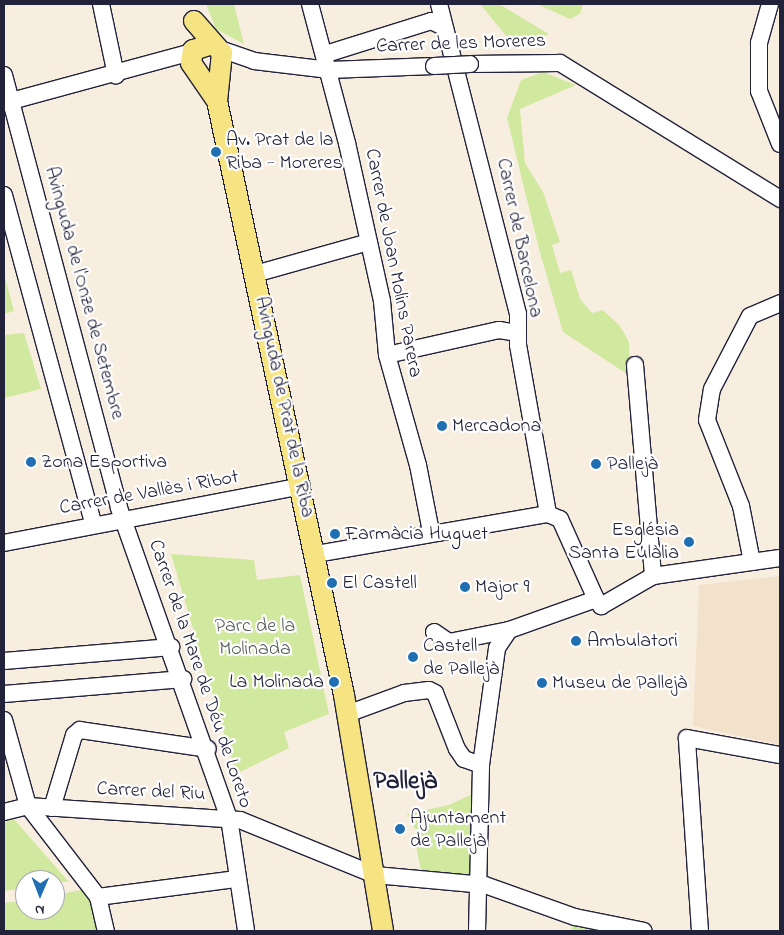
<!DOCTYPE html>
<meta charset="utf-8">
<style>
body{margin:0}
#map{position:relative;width:784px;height:935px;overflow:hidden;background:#f8eee0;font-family:"Indie Flower",sans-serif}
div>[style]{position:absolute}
.built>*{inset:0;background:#f3e2cb}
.green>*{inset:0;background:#d1e99e}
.roads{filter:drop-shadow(1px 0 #22223b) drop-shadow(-1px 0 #22223b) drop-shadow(0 1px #22223b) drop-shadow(0 -1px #22223b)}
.minor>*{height:16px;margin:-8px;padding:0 8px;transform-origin:8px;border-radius:8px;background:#fff}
.major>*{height:20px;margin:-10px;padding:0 10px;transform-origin:10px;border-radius:10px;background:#f6e381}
.bridges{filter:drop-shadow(1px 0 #22223b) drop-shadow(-1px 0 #22223b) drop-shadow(0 1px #22223b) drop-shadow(0 -1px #22223b)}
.minor-bridge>*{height:16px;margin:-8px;padding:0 8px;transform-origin:8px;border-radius:8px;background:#fff}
.dots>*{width:14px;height:14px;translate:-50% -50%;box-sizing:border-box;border:2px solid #fff;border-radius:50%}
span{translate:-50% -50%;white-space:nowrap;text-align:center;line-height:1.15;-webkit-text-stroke:4.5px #fff;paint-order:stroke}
.street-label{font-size:20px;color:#22223b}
.poi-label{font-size:20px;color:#22223b}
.left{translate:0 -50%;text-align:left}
.right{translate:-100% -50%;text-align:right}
.park-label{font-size:20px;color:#575e59}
.district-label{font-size:25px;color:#22223b;font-weight:700}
.frame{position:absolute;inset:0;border:5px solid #22223b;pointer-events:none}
.north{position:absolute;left:15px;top:870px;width:50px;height:50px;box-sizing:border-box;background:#fff;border:1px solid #a7a7b1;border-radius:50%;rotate:181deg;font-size:14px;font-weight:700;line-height:20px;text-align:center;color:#22223b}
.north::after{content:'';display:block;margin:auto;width:18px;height:22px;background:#1f6fb2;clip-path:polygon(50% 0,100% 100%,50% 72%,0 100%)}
</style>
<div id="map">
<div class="built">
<i style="clip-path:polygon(780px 576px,780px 745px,693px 726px,699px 585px)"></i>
</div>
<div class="green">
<i style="clip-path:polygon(206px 4px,234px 4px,244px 44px,216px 29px)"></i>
<i style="clip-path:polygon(480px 4px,499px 4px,549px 34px,517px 49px)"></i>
<i style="clip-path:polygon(537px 4px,583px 4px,580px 14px,570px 19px)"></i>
<i style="clip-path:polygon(543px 72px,576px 85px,520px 109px,525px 163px,543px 192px,560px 242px,552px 245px,560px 273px,571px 270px,580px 299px,592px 313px,603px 310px,620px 326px,629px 342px,630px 376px,563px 332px,539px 249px,507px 118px,521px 80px)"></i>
<i style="clip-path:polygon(4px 274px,14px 311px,4px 314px)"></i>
<i style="clip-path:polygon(24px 333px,41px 389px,4px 398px,4px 335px)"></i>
<i style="clip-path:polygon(171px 554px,254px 560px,257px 580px,300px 575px,329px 714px,284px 732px,289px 748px,236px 774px)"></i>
<i style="clip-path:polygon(481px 790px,479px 886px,423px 880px,414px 837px,418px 834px,407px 814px,449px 805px)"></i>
<i style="clip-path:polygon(13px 818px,69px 882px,25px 880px,25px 888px,4px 891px,4px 823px)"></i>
<i style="clip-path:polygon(91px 888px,106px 931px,4px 931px,4px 903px,25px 900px,25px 910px,55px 910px,55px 895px)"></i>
<i style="clip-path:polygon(575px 917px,606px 923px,603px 931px,571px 931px)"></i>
</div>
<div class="roads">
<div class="minor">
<i style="left:101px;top:4px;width:73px;rotate:78.1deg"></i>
<i style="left:310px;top:4px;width:144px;rotate:75.1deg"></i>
<i style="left:347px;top:143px;width:162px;rotate:77.5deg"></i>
<i style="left:382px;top:301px;width:54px;rotate:84.7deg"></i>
<i style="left:387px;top:355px;width:114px;rotate:74.3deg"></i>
<i style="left:418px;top:465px;width:68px;rotate:79deg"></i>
<i style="left:439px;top:4px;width:320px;rotate:75.7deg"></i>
<i style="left:518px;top:314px;width:31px;rotate:90deg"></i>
<i style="left:518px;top:345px;width:172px;rotate:79.9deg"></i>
<i style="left:548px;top:514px;width:13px;rotate:23deg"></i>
<i style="left:560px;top:519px;width:88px;rotate:65.8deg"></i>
<i style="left:596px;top:599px;width:9px;rotate:54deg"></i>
<i style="left:601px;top:606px;width:60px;rotate:-30deg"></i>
<i style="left:653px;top:576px;width:128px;rotate:-8.1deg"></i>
<i style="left:770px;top:4px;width:41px;rotate:105.8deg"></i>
<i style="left:759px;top:43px;width:48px;rotate:90deg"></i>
<i style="left:759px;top:91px;width:57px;rotate:68.4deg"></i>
<i style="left:220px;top:49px;width:36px;rotate:19deg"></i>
<i style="left:254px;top:61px;width:76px;rotate:6.8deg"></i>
<i style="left:329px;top:70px;width:105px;rotate:-2.2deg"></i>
<i style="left:326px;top:54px;width:110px;rotate:-17.4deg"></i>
<i style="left:431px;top:21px;width:14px;rotate:25deg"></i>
<i style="left:470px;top:64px;width:90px;rotate:-0.6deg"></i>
<i style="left:560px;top:63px;width:259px;rotate:31.7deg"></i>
<i style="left:4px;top:75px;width:448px;rotate:75.1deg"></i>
<i style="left:119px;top:508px;width:329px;rotate:70.5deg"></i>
<i style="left:229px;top:818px;width:114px;rotate:81.4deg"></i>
<i style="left:4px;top:103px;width:195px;rotate:-15.2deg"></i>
<i style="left:4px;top:195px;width:340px;rotate:74.8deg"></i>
<i style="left:255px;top:274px;width:118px;rotate:-15.7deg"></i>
<i style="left:387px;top:355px;width:115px;rotate:-12.6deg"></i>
<i style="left:499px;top:330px;width:18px;rotate:9deg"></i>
<i style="left:635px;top:365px;width:212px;rotate:85.1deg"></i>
<i style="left:4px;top:543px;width:303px;rotate:-10.8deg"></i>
<i style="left:316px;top:554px;width:235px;rotate:-9.8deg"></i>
<i style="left:752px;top:562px;width:57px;rotate:-101.1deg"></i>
<i style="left:741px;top:506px;width:92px;rotate:-111.6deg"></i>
<i style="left:707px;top:420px;width:31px;rotate:-81deg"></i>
<i style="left:712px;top:389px;width:82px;rotate:-62.5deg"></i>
<i style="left:750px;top:316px;width:33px;rotate:-23deg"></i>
<i style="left:434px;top:632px;width:18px;rotate:34deg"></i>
<i style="left:449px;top:642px;width:61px;rotate:-11.3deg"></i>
<i style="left:4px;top:661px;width:168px;rotate:-4.8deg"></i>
<i style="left:4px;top:694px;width:180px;rotate:-4.8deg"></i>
<i style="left:347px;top:714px;width:61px;rotate:-20.2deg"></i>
<i style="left:404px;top:693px;width:25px;rotate:-7deg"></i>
<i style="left:429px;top:690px;width:7px;rotate:27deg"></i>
<i style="left:435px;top:693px;width:60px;rotate:68.6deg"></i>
<i style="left:457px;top:749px;width:12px;rotate:55deg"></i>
<i style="left:464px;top:759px;width:18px;rotate:19deg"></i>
<i style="left:4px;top:720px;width:89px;rotate:74.4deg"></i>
<i style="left:28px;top:806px;width:115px;rotate:52.4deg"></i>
<i style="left:98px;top:897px;width:35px;rotate:77deg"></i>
<i style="left:52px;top:808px;width:76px;rotate:-73.2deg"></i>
<i style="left:74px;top:735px;width:8px;rotate:-40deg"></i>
<i style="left:80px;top:730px;width:129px;rotate:8.4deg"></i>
<i style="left:4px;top:812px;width:25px;rotate:-14deg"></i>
<i style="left:28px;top:806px;width:212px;rotate:3.8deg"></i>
<i style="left:240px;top:820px;width:146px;rotate:22.2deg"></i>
<i style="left:375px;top:875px;width:110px;rotate:5.2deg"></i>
<i style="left:485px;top:885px;width:96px;rotate:19.6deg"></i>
<i style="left:575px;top:917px;width:70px;rotate:11.5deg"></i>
<i style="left:98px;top:897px;width:140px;rotate:-7.4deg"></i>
<i style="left:477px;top:931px;width:166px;rotate:-88.6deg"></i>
<i style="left:481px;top:765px;width:118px;rotate:-82.2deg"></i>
<i style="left:497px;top:648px;width:22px;rotate:-56deg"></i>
<i style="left:509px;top:630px;width:92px;rotate:-19.6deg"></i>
<i style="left:700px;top:931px;width:193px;rotate:-93.9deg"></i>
<i style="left:687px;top:738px;width:95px;rotate:10.4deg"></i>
</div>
<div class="major">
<i style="left:194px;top:21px;width:43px;rotate:48.8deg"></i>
<i style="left:222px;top:53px;width:48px;rotate:95.9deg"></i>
<i style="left:217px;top:101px;width:607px;rotate:77.93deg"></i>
<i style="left:344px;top:695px;width:239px;rotate:80.6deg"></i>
<i style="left:212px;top:44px;width:20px;rotate:162deg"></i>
<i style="left:193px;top:50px;width:13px;rotate:99deg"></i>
<i style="left:191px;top:63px;width:46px;rotate:55.6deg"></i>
</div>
</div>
<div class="bridges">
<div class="minor-bridge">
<i style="left:434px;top:66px;width:36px;rotate:-3deg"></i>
</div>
</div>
<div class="dots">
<i style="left:216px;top:152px;background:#1f6fb2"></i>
<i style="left:442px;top:426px;background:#1f6fb2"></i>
<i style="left:31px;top:462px;background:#1f6fb2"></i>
<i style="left:596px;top:464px;background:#1f6fb2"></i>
<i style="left:335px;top:534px;background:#1f6fb2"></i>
<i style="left:689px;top:542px;background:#1f6fb2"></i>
<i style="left:332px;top:583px;background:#1f6fb2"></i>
<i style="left:465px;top:587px;background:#1f6fb2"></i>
<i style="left:576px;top:641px;background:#1f6fb2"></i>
<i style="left:413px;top:657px;background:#1f6fb2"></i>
<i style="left:334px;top:682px;background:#1f6fb2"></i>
<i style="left:542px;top:683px;background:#1f6fb2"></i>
<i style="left:400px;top:829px;background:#1f6fb2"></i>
</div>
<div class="street-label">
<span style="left:461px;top:44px;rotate:-2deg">Carrer de les Moreres</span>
<span style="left:519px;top:238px;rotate:78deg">Carrer de Barcelona</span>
<span style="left:393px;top:263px;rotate:79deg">Carrer de Joan Molins Parera</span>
<span style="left:84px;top:293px;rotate:75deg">Avinguda de l'Onze de Setembre</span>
<span style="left:284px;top:407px;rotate:78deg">Avinguda de Prat de la Riba</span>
<span style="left:149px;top:493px;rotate:-10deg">Carrer de Vallès i Ribot</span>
<span style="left:200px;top:674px;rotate:71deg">Carrer de la Mare de Déu de Loreto</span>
<span style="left:151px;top:792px;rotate:3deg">Carrer del Riu</span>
</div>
<div class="poi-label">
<span class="left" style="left:226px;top:152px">Av. Prat de la<br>Riba - Moreres</span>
<span class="left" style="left:452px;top:426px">Mercadona</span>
<span class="left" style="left:41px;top:462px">Zona Esportiva</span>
<span class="left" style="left:607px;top:464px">Pallejà</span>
<span class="right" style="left:679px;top:542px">Església<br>Santa Eulàlia</span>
<span class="left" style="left:345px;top:534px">Farmàcia Huguet</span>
<span class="left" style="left:342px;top:583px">El Castell</span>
<span class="left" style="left:475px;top:587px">Major 9</span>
<span class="left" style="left:587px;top:641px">Ambulatori</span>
<span class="left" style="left:423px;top:658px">Castell<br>de Pallejà</span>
<span class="right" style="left:324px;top:682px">La Molinada</span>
<span class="left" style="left:552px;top:683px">Museu de Pallejà</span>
<span class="left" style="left:410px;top:830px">Ajuntament<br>de Pallejà</span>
</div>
<div class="park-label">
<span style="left:255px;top:638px">Parc de la<br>Molinada</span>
</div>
<div class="district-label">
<span style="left:405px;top:782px">Pallejà</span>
</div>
<div class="frame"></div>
<div class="north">N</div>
</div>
